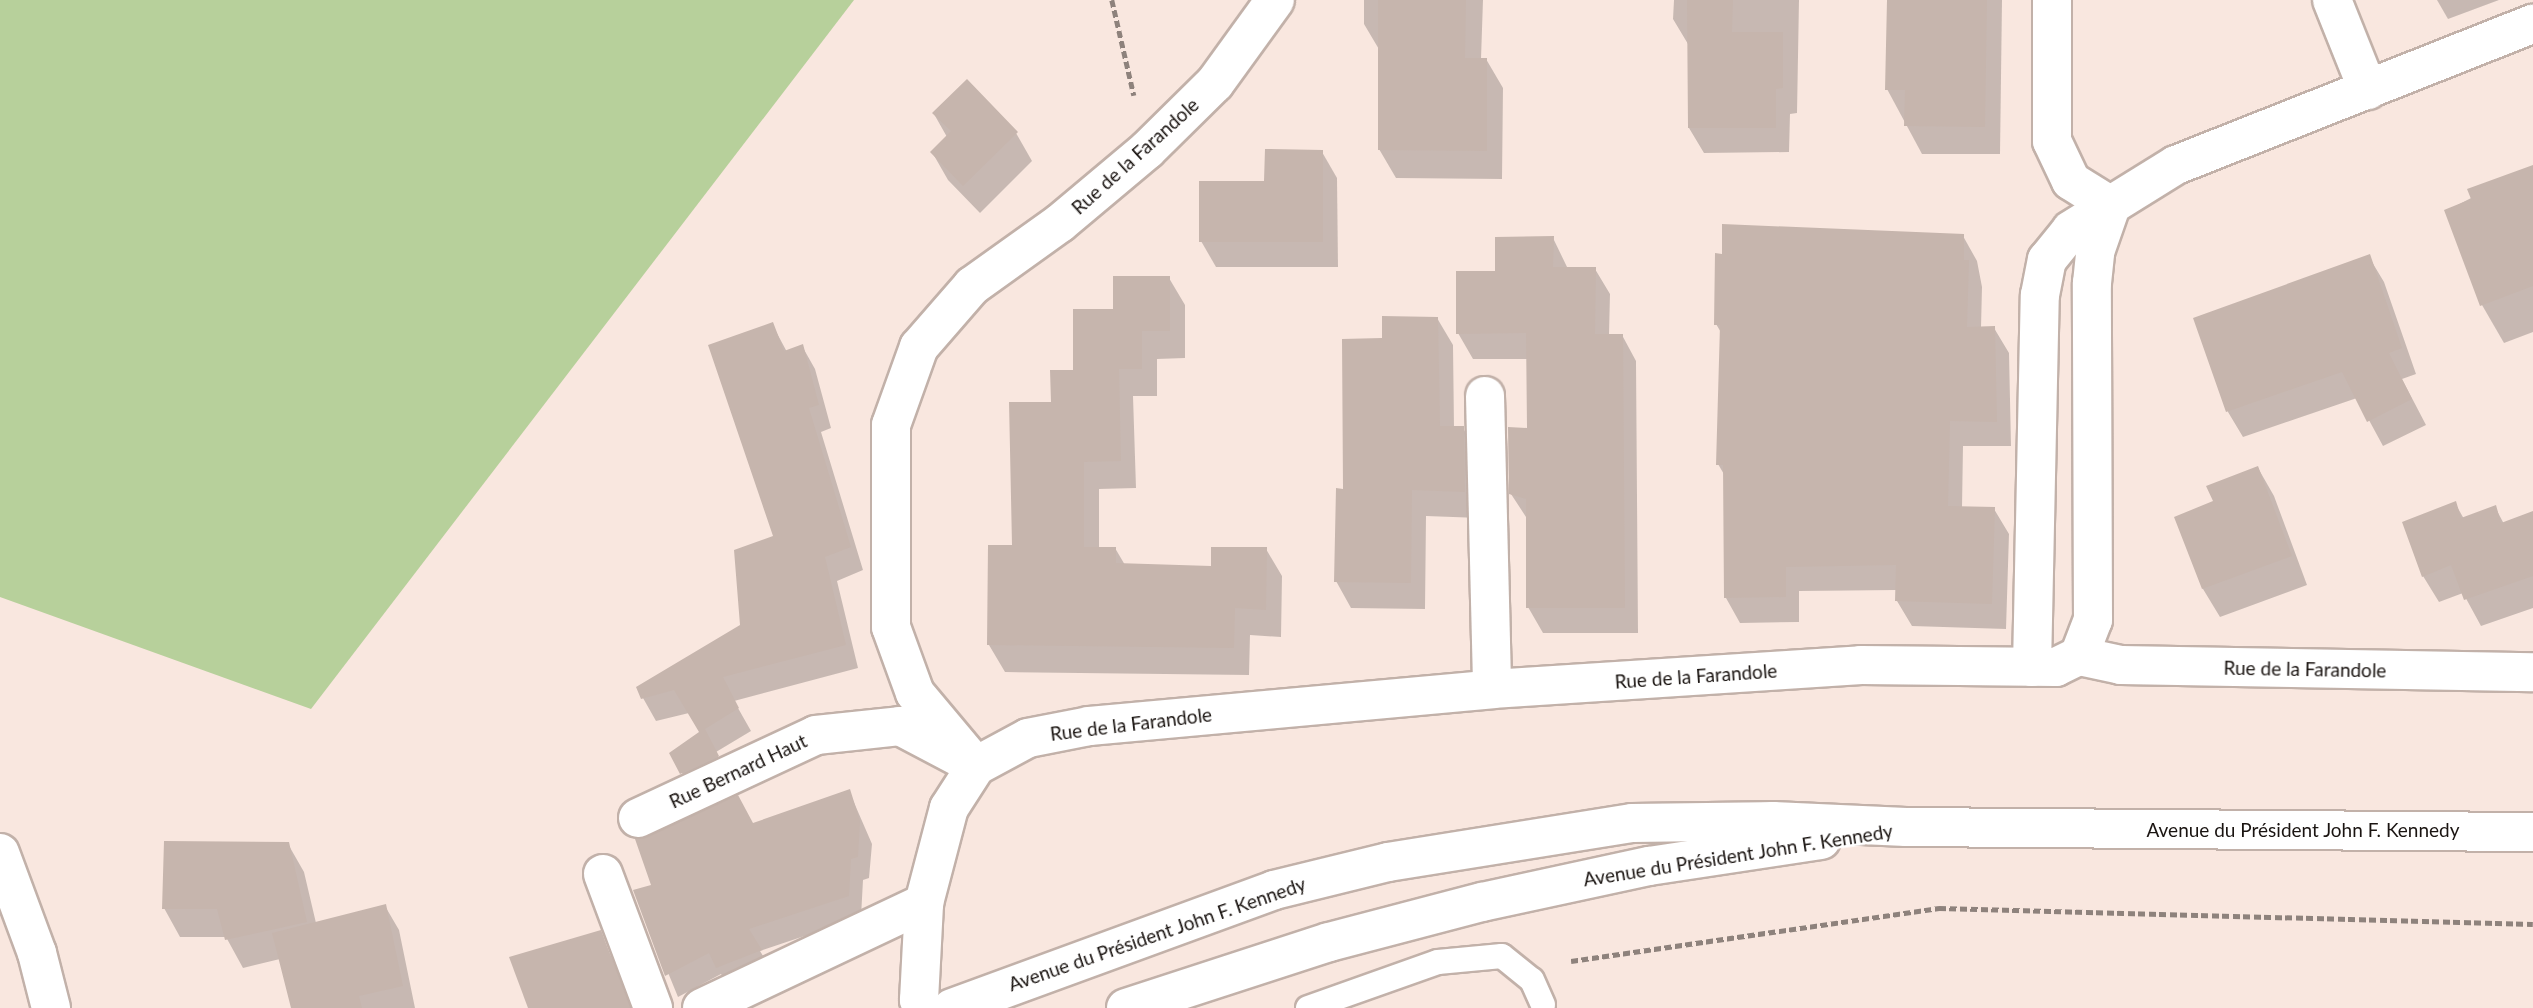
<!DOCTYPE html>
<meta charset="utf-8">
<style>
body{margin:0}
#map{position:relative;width:2533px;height:1008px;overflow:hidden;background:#f9e7df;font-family:Lato,sans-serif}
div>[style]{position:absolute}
.green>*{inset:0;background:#b7d09b}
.shadow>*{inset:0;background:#0003}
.building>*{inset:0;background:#c6b5ad}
.path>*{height:4.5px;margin-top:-2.25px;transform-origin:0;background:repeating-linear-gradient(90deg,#8e827c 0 7px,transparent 0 10.5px)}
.roads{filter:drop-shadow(2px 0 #c2b1a9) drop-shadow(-2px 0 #c2b1a9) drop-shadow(0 2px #c2b1a9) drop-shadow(0 -2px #c2b1a9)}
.service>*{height:24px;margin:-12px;padding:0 12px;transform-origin:12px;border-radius:12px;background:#fff}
.minor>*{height:38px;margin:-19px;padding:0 19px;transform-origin:19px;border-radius:19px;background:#fff}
.secondary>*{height:38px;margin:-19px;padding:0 19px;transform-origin:19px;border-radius:19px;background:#fff}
span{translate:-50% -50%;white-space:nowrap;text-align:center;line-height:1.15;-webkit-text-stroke:5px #fff;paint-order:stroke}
.street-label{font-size:19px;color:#1a1411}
</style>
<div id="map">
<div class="green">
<i style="clip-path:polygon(0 0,854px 0,311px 709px,0 597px)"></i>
</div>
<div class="shadow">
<i style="clip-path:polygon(1364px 0,1483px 0,1481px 59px,1486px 59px,1503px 88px,1502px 179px,1396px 178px,1379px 149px,1380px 51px,1364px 24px)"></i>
<i style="clip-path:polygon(1674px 0,1799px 0,1797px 113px,1790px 114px,1789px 152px,1704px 153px,1689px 128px,1688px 44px,1673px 19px)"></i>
<i style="clip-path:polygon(1889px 0,2002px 0,2000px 154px,1922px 154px,1887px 89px)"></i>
<i style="clip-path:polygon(2437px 0,2499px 0,2448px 19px)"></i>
<i style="clip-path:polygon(934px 114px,1016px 133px,1032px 161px,980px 213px,948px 180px,932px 152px,947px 137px)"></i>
<i style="clip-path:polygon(1322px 152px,1337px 178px,1338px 267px,1216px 267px,1201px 241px,1266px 183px)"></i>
<i style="clip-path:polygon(2533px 166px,2533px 332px,2504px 343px,2482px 305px,2446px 211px)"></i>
<i style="clip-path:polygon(1963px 236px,1977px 261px,1982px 287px,1981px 328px,1994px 328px,2009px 353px,2011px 446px,1963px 446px,1962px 508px,1994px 509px,2009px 534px,2006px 629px,1912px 626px,1897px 601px,1897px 590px,1799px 591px,1799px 622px,1740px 623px,1726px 598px,1725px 476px,1718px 464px,1722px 334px,1716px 324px)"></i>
<i style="clip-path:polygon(1553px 238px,1568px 269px,1595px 269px,1610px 294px,1609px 335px,1622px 335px,1636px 361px,1638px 633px,1543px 633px,1528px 607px,1528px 520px,1511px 494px,1528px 429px,1528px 359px,1473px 359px,1458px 333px,1497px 273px)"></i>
<i style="clip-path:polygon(2369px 257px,2384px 282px,2416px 374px,2402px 379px,2426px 425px,2383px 446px,2357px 398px,2243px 437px,2228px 412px,2195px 319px)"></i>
<i style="clip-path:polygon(1169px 278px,1185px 305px,1185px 358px,1157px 359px,1157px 396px,1133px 396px,1136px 488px,1099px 489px,1099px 548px,1115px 548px,1125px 565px,1213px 567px,1266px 549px,1282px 576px,1281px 637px,1250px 635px,1249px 675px,1005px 672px,989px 645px,1053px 404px,1115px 311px)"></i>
<i style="clip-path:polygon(1437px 318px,1453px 345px,1454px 428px,1463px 428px,1478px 455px,1480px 518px,1426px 516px,1425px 609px,1351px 608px,1336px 581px,1345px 490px,1383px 340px)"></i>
<i style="clip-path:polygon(772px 324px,787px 352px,802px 346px,815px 369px,831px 428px,821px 432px,863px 570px,837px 581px,858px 668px,734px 701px,751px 731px,716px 752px,730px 780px,695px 796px,671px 753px,701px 733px,689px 713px,656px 721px,643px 698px,742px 626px,775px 537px)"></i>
<i style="clip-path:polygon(2258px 468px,2274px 496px,2307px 585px,2220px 617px,2203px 589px,2176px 518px,2215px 502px)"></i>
<i style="clip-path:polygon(2455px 503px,2464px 519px,2495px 507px,2504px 524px,2533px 513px,2533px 608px,2481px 626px,2463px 593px,2439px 602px,2423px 576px)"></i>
<i style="clip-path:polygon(849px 791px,872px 844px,869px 878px,863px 880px,861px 917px,760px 951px,773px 972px,730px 989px,721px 974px,678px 997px,635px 892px,654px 887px,753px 825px)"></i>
<i style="clip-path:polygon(288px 844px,304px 872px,316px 923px,385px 906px,399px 930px,415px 1008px,292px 1008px,280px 959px,243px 968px,226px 937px,180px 937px,164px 908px)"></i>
<i style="clip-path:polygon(600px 932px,634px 1008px,530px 1008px)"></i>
</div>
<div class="building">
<i style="clip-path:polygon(1378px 0,1466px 0,1465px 58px,1487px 58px,1487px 151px,1378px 150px)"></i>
<i style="clip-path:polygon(1687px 0,1733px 0,1732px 32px,1783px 32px,1783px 88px,1776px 89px,1776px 128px,1688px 128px)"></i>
<i style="clip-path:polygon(1887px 0,1987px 0,1985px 127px,1904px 126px,1905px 90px,1885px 90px)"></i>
<i style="clip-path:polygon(967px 79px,1018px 132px,963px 186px,930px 152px,951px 131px,932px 113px)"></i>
<i style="clip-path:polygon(1265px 149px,1323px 150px,1323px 242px,1199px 242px,1199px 181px,1264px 181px)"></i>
<i style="clip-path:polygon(2533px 165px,2533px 286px,2480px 306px,2444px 210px,2471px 199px,2467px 189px)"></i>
<i style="clip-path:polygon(1722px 224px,1964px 234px,1964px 260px,1969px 260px,1967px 327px,1995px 326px,1997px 422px,1950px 421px,1948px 506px,1995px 507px,1992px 604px,1895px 601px,1896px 565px,1786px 567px,1786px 597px,1724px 598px,1723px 465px,1716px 465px,1720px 325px,1714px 325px,1715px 253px,1722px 254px)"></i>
<i style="clip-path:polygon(1554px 236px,1553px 267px,1596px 267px,1595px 334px,1623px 334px,1625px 608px,1526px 608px,1526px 499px,1509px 494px,1508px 427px,1527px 428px,1526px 333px,1456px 334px,1456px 271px,1495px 271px,1495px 237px)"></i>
<i style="clip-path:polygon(2370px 254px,2402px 348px,2389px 353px,2412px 399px,2367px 422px,2342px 372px,2226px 412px,2193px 318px)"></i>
<i style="clip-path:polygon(1113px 276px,1170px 276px,1170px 331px,1142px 331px,1142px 369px,1119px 369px,1121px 461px,1084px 462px,1084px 547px,1116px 547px,1116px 563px,1211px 566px,1211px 547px,1267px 547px,1266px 610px,1235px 608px,1234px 648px,987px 645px,988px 545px,1012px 545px,1009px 402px,1051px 402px,1050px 370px,1073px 370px,1073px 309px,1113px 309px)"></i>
<i style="clip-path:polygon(1382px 316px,1438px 317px,1440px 426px,1464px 426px,1465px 492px,1412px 490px,1411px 583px,1334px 582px,1336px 488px,1343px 489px,1342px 339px,1382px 338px)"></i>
<i style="clip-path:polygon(773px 322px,784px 351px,803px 344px,819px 405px,809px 408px,851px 547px,825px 557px,846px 645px,723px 677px,739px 708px,705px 729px,719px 756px,680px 774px,669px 753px,699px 732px,674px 690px,641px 699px,636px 687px,740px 625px,734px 550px,773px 536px,708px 345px)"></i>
<i style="clip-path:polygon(2258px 466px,2292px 556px,2202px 589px,2174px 517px,2213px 501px,2206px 486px)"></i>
<i style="clip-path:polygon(2456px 501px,2461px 518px,2496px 505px,2501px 523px,2533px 511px,2533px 576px,2464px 600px,2451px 565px,2422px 577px,2402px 522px)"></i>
<i style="clip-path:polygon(850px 789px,860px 821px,858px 857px,851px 859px,849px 896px,749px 929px,762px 950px,716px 968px,709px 953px,665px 976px,633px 890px,651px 885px,635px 839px,738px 795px,753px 823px)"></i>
<i style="clip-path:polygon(164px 841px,289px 842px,307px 922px,225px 940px,217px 909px,162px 909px)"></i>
<i style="clip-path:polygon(386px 904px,403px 986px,359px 996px,362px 1008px,291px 1008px,272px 933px)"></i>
<i style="clip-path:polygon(601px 930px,630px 1008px,528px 1008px,509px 957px)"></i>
</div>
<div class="path">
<i style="left:1112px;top:0;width:98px;rotate:77deg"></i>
<i style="left:1571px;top:961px;width:372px;rotate:-8.2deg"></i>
<i style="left:1939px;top:908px;width:594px;rotate:1.54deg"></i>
</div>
<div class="roads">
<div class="service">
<i style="left:1308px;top:1008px;width:138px;rotate:-19.5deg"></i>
<i style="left:1438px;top:962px;width:64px;rotate:-5.4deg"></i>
<i style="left:1502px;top:956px;width:38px;rotate:39deg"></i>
<i style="left:1532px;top:980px;width:27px;rotate:66deg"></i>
</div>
<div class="minor">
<i style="left:2052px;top:0;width:141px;rotate:90deg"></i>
<i style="left:2052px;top:141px;width:44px;rotate:64.6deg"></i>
<i style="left:2071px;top:181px;width:47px;rotate:32deg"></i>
<i style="left:2332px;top:0;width:97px;rotate:68.2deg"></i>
<i style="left:1485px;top:396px;width:293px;rotate:88.6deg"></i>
<i style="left:2079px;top:656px;width:43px;rotate:12.1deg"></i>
<i style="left:2121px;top:665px;width:412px;rotate:1deg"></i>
<i style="left:2032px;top:667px;width:372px;rotate:-88.8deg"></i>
<i style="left:2040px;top:295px;width:36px;rotate:-79deg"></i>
<i style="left:2047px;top:260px;width:38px;rotate:-51deg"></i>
<i style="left:2071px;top:230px;width:123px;rotate:-31.8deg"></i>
<i style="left:2176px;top:165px;width:384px;rotate:-21.6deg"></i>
<i style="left:976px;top:766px;width:95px;rotate:-129.9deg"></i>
<i style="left:915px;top:693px;width:70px;rotate:-110deg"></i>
<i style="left:891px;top:627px;width:202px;rotate:-90deg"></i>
<i style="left:891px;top:425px;width:83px;rotate:-70.3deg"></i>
<i style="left:919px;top:347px;width:81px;rotate:-49deg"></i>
<i style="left:972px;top:286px;width:108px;rotate:-35.6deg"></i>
<i style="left:1060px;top:223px;width:114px;rotate:-40deg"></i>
<i style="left:1147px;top:150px;width:95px;rotate:-44.6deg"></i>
<i style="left:1215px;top:83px;width:102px;rotate:-54.1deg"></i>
<i style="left:638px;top:818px;width:196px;rotate:-25deg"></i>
<i style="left:816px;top:735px;width:84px;rotate:-6.1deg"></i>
<i style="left:900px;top:726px;width:67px;rotate:27.7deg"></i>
<i style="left:0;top:853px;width:107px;rotate:69.7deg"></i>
<i style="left:37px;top:953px;width:57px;rotate:75.7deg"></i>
<i style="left:603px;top:874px;width:143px;rotate:69.5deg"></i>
<i style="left:702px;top:1008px;width:246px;rotate:-25.3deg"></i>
<i style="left:923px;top:1008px;width:9px;rotate:-117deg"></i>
<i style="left:919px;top:1000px;width:97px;rotate:-87deg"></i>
<i style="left:924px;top:903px;width:98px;rotate:-75.3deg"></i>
<i style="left:949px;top:808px;width:50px;rotate:-57.3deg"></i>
<i style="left:976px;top:766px;width:59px;rotate:-28.3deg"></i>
<i style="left:1028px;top:738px;width:62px;rotate:-11.1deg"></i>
<i style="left:1089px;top:726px;width:405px;rotate:-5.2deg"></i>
<i style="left:1492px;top:689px;width:370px;rotate:-3.7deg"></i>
<i style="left:1861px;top:665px;width:195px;rotate:0.6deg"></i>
<i style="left:2056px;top:667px;width:25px;rotate:-26deg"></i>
<i style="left:2079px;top:656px;width:39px;rotate:-69deg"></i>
<i style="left:2093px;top:620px;width:337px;rotate:-90.2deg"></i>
<i style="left:2092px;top:283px;width:31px;rotate:-84deg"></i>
<i style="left:2095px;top:252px;width:49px;rotate:-70.8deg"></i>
</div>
<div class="secondary">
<i style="left:952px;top:1008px;width:343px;rotate:-20.1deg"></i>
<i style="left:1274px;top:890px;width:117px;rotate:-13.8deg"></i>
<i style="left:1388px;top:862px;width:247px;rotate:-9.1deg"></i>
<i style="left:1632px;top:823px;width:141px;rotate:-0.8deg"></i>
<i style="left:1773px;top:821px;width:133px;rotate:2.6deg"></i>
<i style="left:1906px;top:827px;width:627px;rotate:0.46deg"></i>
<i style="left:1126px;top:1008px;width:213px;rotate:-18deg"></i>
<i style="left:1329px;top:942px;width:158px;rotate:-14.7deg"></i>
<i style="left:1482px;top:902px;width:171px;rotate:-12.2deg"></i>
<i style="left:1649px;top:866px;width:174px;rotate:-8.6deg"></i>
</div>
</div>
<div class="street-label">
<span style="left:1135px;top:156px;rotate:-42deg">Rue de la Farandole</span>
<span style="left:2305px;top:669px;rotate:1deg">Rue de la Farandole</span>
<span style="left:1696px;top:676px;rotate:-4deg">Rue de la Farandole</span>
<span style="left:1131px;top:724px;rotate:-7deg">Rue de la Farandole</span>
<span style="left:738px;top:771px;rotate:-25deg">Rue Bernard Haut</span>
<span style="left:2303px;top:830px">Avenue du Président John F. Kennedy</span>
<span style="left:1738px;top:855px;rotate:-9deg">Avenue du Président John F. Kennedy</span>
<span style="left:1157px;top:934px;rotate:-19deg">Avenue du Président John F. Kennedy</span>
</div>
</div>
